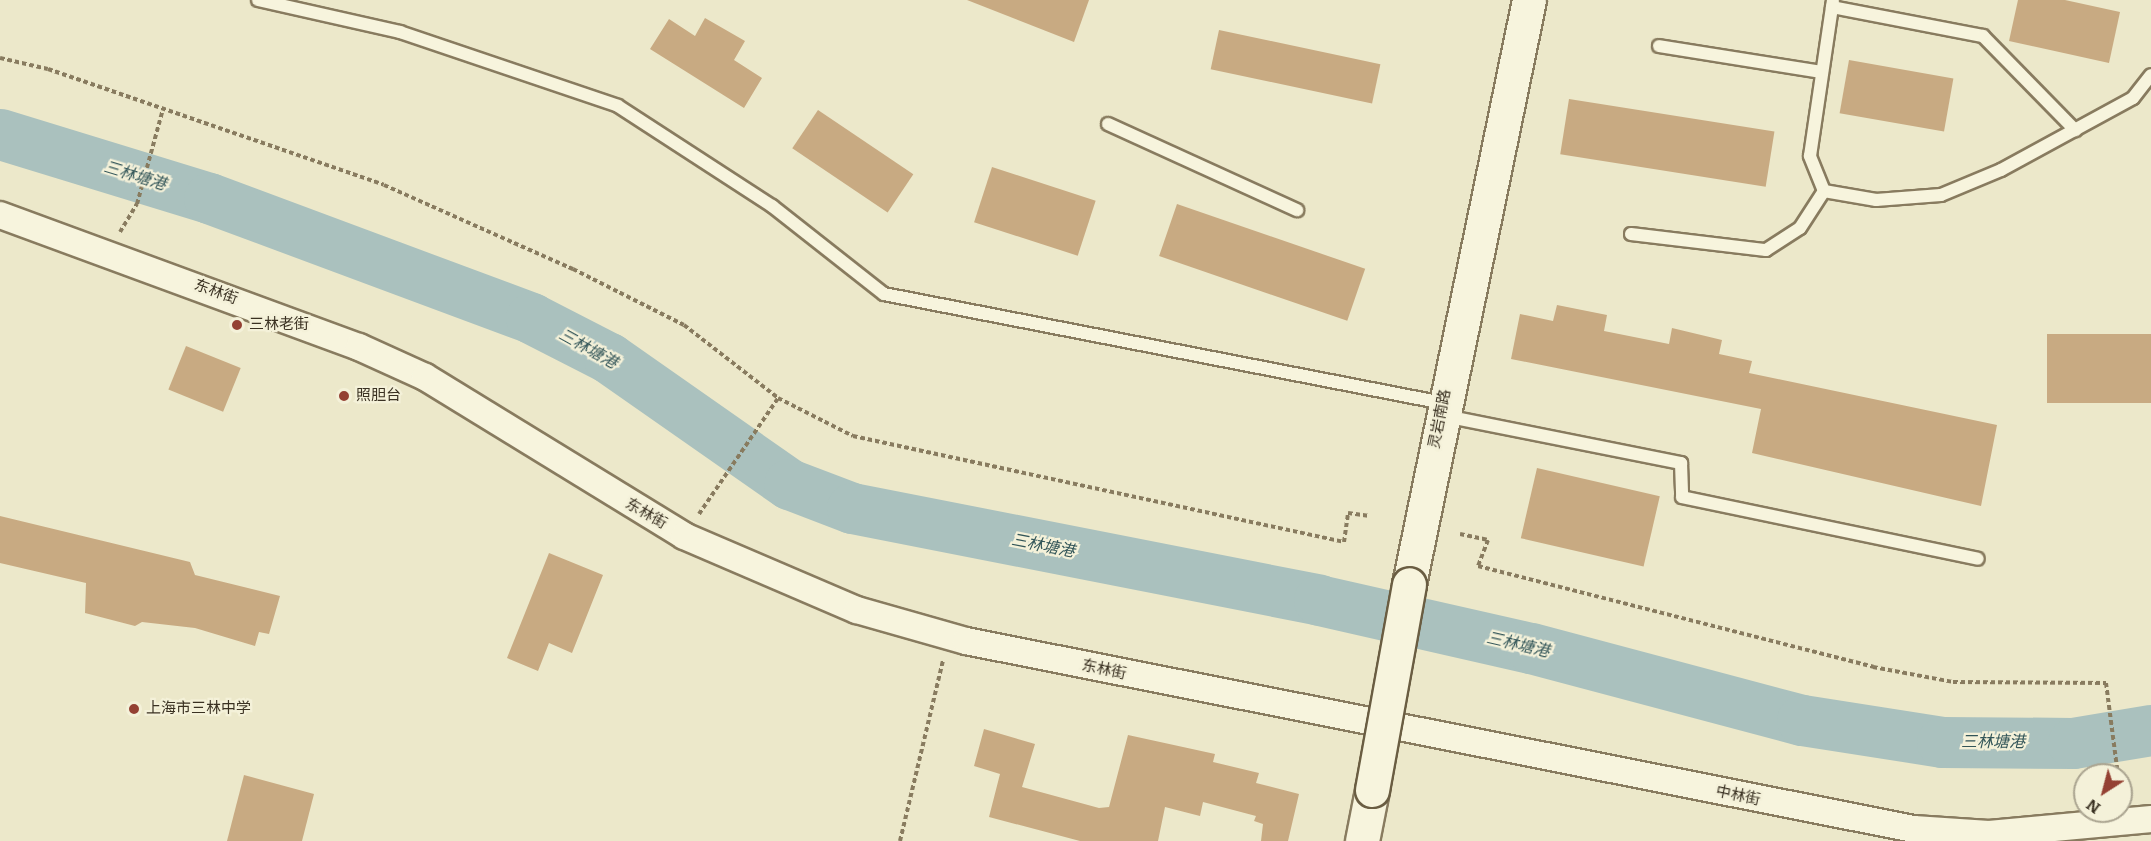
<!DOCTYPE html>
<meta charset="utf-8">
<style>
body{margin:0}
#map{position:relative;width:2151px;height:841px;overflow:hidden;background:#ece8ca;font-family:Bitter,"Noto Sans SC",serif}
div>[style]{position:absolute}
.river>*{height:51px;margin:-25.5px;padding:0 25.5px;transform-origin:25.5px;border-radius:25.5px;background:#aac1be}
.building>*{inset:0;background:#c8aa82;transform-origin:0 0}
.path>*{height:4px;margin-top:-2px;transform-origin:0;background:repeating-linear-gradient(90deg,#887b5f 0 4.5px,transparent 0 7.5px)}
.roads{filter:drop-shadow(2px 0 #887b5f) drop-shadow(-2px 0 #887b5f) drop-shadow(0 2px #887b5f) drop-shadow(0 -2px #887b5f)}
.lane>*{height:12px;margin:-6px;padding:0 6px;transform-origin:6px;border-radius:6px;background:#f7f4dd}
.street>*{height:26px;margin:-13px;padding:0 13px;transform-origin:13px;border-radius:13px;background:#f7f4dd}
.secondary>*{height:33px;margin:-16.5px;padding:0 16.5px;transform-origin:16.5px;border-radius:16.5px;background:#f7f4dd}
.bridges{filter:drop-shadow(2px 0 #6a5d42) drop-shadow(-2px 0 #6a5d42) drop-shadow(0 2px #6a5d42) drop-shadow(0 -2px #6a5d42)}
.secondary-bridge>*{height:33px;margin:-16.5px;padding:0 16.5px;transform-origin:16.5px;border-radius:16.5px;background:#f7f4dd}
.dots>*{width:16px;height:16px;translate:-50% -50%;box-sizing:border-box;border:3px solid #f4f1d9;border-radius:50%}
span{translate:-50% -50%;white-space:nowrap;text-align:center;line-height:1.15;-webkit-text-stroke:4.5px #f4f1d9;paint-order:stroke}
.street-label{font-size:15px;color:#3a3122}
.poi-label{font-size:15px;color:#3a3122}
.left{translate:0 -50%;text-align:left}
.water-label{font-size:16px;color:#325558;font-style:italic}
.north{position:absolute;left:2073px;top:763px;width:60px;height:60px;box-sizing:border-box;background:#f4f1d9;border:2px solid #aaa490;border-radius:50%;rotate:216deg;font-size:16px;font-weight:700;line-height:24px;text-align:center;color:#3a3122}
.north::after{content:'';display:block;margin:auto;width:21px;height:27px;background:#944133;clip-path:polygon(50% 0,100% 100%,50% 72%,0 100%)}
</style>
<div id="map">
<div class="river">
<i style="left:0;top:134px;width:219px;rotate:17deg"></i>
<i style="left:209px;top:198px;width:344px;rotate:20.4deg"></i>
<i style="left:531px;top:318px;width:88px;rotate:27.1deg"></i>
<i style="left:609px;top:358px;width:220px;rotate:35deg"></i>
<i style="left:789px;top:484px;width:67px;rotate:20.9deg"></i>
<i style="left:852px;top:508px;width:476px;rotate:11.1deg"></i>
<i style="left:1319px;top:600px;width:217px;rotate:12.8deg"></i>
<i style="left:1531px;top:648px;width:280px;rotate:14.9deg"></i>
<i style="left:1802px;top:720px;width:142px;rotate:8.9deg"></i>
<i style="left:1942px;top:742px;width:131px;rotate:0.4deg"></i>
<i style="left:2073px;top:743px;width:79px;rotate:-9.5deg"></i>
</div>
<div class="building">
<i style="clip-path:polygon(967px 0,1089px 0,1074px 42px)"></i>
<i style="clip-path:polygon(2018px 0,2065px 0,2120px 12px,2109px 63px,2009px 41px)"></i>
<i style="clip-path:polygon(705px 18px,745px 41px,734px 60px,762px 78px,744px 108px,650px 49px,669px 19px,695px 36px)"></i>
<i style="left:1219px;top:30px;width:165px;height:40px;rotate:12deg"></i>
<i style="left:1849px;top:60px;width:106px;height:54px;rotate:10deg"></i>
<i style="left:1569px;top:99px;width:208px;height:56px;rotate:9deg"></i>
<i style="left:818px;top:110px;width:115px;height:46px;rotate:34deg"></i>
<i style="left:992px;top:167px;width:109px;height:58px;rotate:18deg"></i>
<i style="left:1177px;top:204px;width:199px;height:55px;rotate:19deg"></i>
<i style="clip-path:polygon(1557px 305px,1607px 315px,1604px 331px,1669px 344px,1672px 328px,1722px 340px,1719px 354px,1752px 361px,1749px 373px,1997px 425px,1981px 506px,1752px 453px,1761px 409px,1511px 359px,1520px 314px,1553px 321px)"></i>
<i style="left:2151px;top:334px;width:69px;height:104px;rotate:90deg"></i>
<i style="left:186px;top:346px;width:59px;height:47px;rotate:22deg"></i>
<i style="left:1537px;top:468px;width:126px;height:72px;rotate:13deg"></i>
<i style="clip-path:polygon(0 516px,190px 562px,195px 575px,280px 596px,269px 634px,259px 632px,255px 646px,195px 628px,142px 622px,135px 626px,85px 613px,86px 583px,0 563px)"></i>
<i style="clip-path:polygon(549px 553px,603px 575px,572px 653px,549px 643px,538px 671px,507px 658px)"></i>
<i style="clip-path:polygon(984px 729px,1035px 744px,1022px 787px,1099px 808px,1109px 807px,1128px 735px,1215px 754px,1213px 762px,1259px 773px,1256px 783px,1299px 794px,1288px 841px,1261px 841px,1263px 824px,1254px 821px,1256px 816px,1203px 802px,1200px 816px,1165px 807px,1158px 841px,1080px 841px,989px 817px,1000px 774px,974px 766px)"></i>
<i style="clip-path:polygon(244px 775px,314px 794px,302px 841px,227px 841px)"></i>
</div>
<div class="path">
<i style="left:0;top:58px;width:49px;rotate:12.9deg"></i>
<i style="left:48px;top:69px;width:355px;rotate:19deg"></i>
<i style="left:384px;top:185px;width:207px;rotate:24deg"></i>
<i style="left:573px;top:269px;width:124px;rotate:26.8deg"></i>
<i style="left:684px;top:325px;width:119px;rotate:37.8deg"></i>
<i style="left:778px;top:398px;width:84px;rotate:26.9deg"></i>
<i style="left:853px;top:436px;width:502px;rotate:12.18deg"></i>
<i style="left:1344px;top:542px;width:29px;rotate:-82deg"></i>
<i style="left:1348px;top:513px;width:22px;rotate:8deg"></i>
<i style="left:120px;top:232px;width:33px;rotate:-59deg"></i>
<i style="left:137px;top:204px;width:98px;rotate:-74.7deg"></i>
<i style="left:699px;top:514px;width:140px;rotate:-55.7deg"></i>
<i style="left:1460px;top:534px;width:29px;rotate:12deg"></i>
<i style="left:1488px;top:540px;width:28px;rotate:111deg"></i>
<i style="left:1478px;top:566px;width:408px;rotate:14.3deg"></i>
<i style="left:1873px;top:667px;width:81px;rotate:10.6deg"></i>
<i style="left:1953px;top:682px;width:153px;rotate:0.4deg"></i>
<i style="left:2106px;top:683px;width:93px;rotate:82.6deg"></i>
<i style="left:900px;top:841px;width:186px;rotate:-76.6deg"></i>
</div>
<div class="roads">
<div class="lane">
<i style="left:258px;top:0;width:146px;rotate:12.7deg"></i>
<i style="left:400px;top:32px;width:230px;rotate:18.7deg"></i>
<i style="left:618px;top:106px;width:184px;rotate:33deg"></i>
<i style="left:772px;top:206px;width:142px;rotate:38.2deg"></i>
<i style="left:884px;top:294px;width:570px;rotate:11.03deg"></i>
<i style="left:1832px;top:7px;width:154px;rotate:10.9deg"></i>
<i style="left:1983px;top:36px;width:132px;rotate:45.6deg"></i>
<i style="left:1659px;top:46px;width:165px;rotate:9.1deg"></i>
<i style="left:1108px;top:124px;width:208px;rotate:24.5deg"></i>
<i style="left:1824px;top:191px;width:38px;rotate:-112deg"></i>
<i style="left:1810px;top:156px;width:157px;rotate:-81.6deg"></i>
<i style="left:1631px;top:234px;width:136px;rotate:6.8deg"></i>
<i style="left:1766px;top:250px;width:40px;rotate:-32.9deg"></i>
<i style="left:1800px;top:228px;width:44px;rotate:-57deg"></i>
<i style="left:1824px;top:191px;width:53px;rotate:9.8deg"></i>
<i style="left:1876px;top:200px;width:65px;rotate:-4.4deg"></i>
<i style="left:1941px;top:195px;width:65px;rotate:-22.6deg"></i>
<i style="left:2001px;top:170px;width:150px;rotate:-28.6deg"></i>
<i style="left:2133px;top:98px;width:29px;rotate:-52deg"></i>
<i style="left:1445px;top:416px;width:241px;rotate:11.3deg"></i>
<i style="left:1681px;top:463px;width:34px;rotate:88deg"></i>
<i style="left:1682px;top:497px;width:302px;rotate:11.8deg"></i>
</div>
<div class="street">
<i style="left:0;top:215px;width:382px;rotate:20.2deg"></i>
<i style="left:359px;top:347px;width:72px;rotate:24.4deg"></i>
<i style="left:425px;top:377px;width:304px;rotate:31.5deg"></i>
<i style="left:684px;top:536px;width:188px;rotate:23.2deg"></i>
<i style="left:857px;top:610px;width:113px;rotate:15.9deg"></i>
<i style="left:966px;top:641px;width:966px;rotate:11.22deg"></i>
<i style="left:1914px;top:829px;width:75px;rotate:3.8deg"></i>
<i style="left:1989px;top:834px;width:163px;rotate:-5.3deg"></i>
</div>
<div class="secondary">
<i style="left:1409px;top:584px;width:596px;rotate:-78.39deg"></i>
<i style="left:1362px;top:841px;width:52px;rotate:-78.9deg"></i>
</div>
</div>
<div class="bridges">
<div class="secondary-bridge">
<i style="left:1372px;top:790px;width:209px;rotate:-79.8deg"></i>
</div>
</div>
<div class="dots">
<i style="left:237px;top:325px;background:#944133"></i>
<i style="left:344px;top:396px;background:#944133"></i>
<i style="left:134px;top:709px;background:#944133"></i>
</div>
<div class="street-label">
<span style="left:216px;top:292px;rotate:20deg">东林街</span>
<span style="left:1440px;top:419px;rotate:-79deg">灵岩南路</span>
<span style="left:646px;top:514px;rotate:30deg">东林街</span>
<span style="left:1104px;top:670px;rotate:12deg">东林街</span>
<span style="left:1738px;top:796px;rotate:12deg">中林街</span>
</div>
<div class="poi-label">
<span class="left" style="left:249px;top:325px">三林老街</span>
<span class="left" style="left:356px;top:396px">照胆台</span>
<span class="left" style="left:146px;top:709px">上海市三林中学</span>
</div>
<div class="water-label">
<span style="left:135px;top:176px;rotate:17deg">三林塘港</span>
<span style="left:588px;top:349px;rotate:29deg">三林塘港</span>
<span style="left:1043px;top:546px;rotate:11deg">三林塘港</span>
<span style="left:1518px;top:645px;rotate:13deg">三林塘港</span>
<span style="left:1993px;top:742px">三林塘港</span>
</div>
<div class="north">N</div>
</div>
